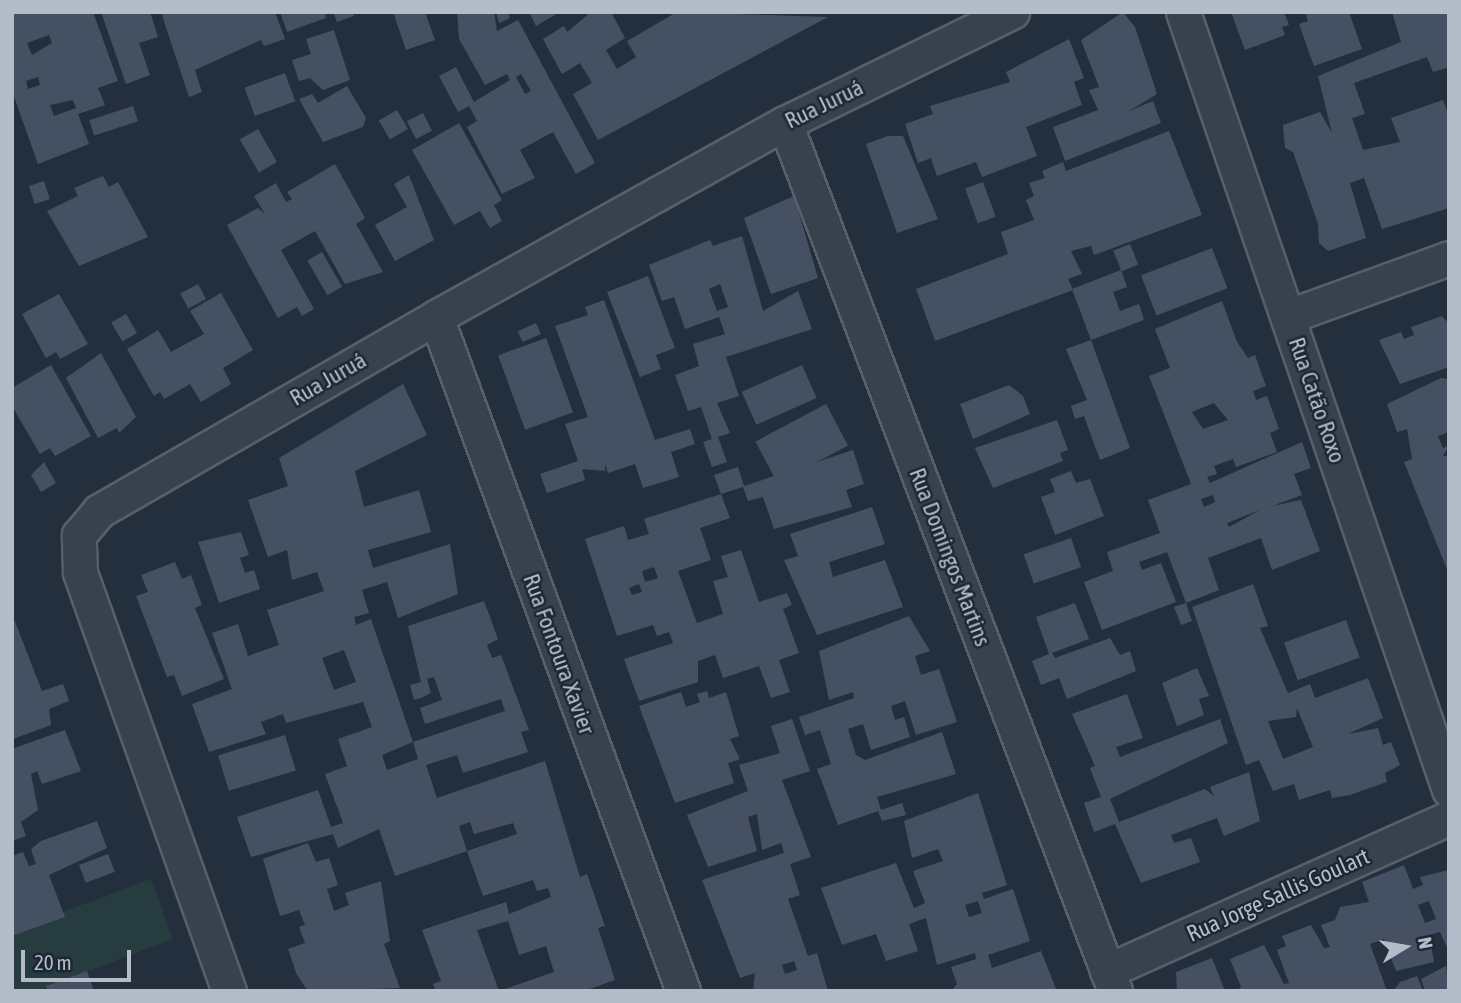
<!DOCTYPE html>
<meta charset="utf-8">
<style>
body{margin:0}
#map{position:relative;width:1461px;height:1003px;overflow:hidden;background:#242f3e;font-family:"Asap Condensed",sans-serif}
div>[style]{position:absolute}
.green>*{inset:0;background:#263c3f}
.building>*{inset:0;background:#455162;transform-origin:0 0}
.roads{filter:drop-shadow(2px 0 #565f6c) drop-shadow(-2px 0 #565f6c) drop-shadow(0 2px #565f6c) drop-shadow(0 -2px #565f6c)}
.street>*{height:33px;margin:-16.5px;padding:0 16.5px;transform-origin:16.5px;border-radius:16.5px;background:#38414e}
span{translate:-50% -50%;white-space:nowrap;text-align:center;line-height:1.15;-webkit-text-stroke:5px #1d2633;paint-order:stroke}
.street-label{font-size:23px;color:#b4bcc9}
.frame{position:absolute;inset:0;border:14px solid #b4bcc9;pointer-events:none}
.north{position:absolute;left:1370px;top:912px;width:70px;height:70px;-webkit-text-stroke:5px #1d2633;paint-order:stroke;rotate:79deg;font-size:19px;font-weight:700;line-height:28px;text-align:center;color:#b4bcc9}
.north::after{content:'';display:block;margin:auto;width:24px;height:32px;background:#b4bcc9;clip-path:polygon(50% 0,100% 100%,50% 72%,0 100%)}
.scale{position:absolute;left:21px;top:950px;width:110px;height:32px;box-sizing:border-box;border:4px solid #b4bcc9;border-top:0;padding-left:9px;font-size:21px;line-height:24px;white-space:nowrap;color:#b4bcc9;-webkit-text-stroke:5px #1d2633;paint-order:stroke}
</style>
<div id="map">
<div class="green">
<i style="clip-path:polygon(151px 879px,173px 939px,36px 991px,12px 991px,12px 931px)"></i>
</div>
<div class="building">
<i style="clip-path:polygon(evenodd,12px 12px,93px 12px,118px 81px,98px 88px,105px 105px,78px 114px,89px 144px,38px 164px,12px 91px,12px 12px,49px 35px,52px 43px,32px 55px,27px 43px,49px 35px,12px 12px,38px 77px,40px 85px,28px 89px,26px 81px,38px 77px,12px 12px,73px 100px,76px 108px,54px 116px,50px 105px,73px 100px)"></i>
<i style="clip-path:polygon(101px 12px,150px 12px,158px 37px,139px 43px,150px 75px,126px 84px)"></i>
<i style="clip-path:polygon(161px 12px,275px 12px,285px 39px,264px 46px,261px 40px,195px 70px,202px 92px,189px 97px)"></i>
<i style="clip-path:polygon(280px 12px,325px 12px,326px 18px,287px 32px)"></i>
<i style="clip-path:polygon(333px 12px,353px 12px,354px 16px,337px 22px)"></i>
<i style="clip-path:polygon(393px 12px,425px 12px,435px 40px,406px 50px)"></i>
<i style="clip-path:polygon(evenodd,457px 12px,494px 12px,497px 31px,518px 20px,595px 163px,576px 174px,553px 132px,520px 150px,535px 178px,502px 194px,467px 127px,477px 121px,469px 106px,458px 112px,439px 76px,456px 67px,474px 102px,510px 80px,507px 74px,485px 85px,459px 39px,457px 12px,521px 74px,531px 91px,525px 94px,516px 77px,521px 74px)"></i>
<i style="clip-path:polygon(496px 12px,508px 12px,510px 18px,499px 23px)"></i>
<i style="clip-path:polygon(529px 12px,560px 12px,536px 26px)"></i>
<i style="clip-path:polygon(591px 12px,611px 12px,625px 38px,606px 50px,617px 69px,636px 57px,627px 41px,677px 12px,828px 17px,598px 140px,573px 94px,592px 83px,580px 63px,562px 74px,543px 39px,564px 26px,567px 32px)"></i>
<i style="clip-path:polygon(1123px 12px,1135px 27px,1157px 94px,1129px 111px,1153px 101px,1161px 123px,1065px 161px,1053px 127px,1098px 110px,1089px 90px,1099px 87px,1081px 40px)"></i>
<i style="clip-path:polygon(1231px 12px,1284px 12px,1289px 25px,1282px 27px,1285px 35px,1245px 50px)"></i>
<i style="clip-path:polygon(1305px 12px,1349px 12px,1362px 49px,1314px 66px,1299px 24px,1308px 21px)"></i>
<i style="clip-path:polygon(1392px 12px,1449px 12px,1449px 67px,1433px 72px,1427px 57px,1354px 83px,1365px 114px,1352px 118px,1363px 150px,1400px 142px,1391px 118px,1443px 100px,1449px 116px,1449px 208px,1382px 229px,1364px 178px,1350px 183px,1366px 238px,1328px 251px,1319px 243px,1318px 224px,1293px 152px,1285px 148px,1283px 125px,1320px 112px,1332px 133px,1318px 76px,1401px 42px)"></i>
<i style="clip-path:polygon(334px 30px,350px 80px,323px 90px,310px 78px,299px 81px,292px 60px,311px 54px,306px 39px)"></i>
<i style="clip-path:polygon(1069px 39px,1084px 78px,1074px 82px,1082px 105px,1026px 127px,1037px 156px,982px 177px,976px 162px,937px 176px,931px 158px,918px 163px,905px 124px,933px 114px,930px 106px,1010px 82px,1006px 72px)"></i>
<i style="left:285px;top:73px;width:30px;height:43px;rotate:70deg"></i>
<i style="clip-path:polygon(347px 86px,366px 118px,363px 127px,323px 142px,299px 99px,312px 94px,318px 103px)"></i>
<i style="left:133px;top:106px;width:16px;height:46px;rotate:72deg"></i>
<i style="left:397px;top:110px;width:22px;height:21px;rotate:60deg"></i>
<i style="left:423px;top:113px;width:20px;height:18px;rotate:63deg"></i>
<i style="clip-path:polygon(459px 123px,502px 200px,494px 205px,502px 221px,490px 228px,480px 211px,454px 225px,412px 150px)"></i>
<i style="left:258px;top:129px;width:38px;height:21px;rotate:60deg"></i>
<i style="clip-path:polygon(1169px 131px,1202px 215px,1094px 255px,1091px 246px,1071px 251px,1082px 274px,1068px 279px,1073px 290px,935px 341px,916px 289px,1008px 254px,1001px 232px,1034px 220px,1026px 200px,1034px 196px,1029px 183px,1045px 178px,1042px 171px,1063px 162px,1066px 171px)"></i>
<i style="clip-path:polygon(888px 136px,903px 136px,938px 219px,897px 233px,866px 144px)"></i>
<i style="clip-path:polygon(335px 164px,365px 218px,356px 224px,383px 272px,345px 284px,315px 231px,281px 250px,314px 309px,302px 316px,297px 307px,278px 318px,227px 225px,258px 208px,265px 214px,254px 196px,276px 183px,286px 202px,292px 199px,287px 192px)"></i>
<i style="clip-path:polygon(409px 175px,434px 240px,395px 261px,375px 225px,407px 207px,394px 184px)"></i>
<i style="clip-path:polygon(103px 176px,109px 187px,118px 182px,148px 237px,79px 266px,47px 211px,78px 196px,74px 188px)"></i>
<i style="left:44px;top:181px;width:19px;height:16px;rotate:72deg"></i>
<i style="left:983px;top:182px;width:37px;height:19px;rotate:70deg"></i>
<i style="clip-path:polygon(794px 196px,818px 278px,771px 294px,744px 218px)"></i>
<i style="clip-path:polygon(evenodd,742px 236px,763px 311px,798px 291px,812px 329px,726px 357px,739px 396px,717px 403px,730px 433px,718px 437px,727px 462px,712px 467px,703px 442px,712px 439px,701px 407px,688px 411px,675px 375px,699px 366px,693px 344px,725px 334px,719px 317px,685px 329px,674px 297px,662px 301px,649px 265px,710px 240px,713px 246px,742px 236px,720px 284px,728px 307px,717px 311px,709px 289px,720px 284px)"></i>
<i style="left:1130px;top:244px;width:22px;height:18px;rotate:68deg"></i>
<i style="left:1212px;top:248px;width:43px;height:76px;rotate:69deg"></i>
<i style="left:322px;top:252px;width:40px;height:17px;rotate:60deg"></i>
<i style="clip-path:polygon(1121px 270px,1127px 287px,1113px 292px,1120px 311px,1139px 304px,1144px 320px,1091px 340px,1072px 289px)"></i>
<i style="clip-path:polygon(648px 276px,675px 348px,656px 355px,661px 369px,640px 377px,607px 292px)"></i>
<i style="left:198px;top:284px;width:17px;height:20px;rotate:62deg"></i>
<i style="clip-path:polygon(221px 293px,253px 350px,223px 368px,231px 384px,201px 402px,190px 384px,164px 399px,160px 392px,154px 396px,127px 349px,158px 330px,171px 352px,204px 334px,190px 311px)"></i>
<i style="clip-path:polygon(59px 294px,88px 344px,60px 359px,56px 352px,46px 358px,22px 314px)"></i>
<i style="clip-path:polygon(604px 300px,655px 440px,690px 429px,695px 444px,671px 452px,679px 477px,643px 488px,635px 464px,608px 473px,605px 464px,605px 471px,582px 469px,585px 480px,547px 493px,540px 474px,578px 461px,565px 424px,588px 417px,555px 326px,588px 315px,585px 307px)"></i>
<i style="clip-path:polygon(evenodd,1222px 301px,1237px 342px,1248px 358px,1255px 355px,1266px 386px,1253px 391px,1256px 400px,1267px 396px,1279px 429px,1270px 433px,1277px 452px,1236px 467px,1233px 459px,1214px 466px,1217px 474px,1207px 477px,1210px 483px,1302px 442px,1311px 468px,1294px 474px,1302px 495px,1272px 506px,1301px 500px,1320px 551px,1272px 570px,1261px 538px,1208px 558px,1219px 590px,1186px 603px,1192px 621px,1181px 625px,1174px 607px,1186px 603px,1167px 552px,1139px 562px,1142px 570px,1161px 563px,1176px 602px,1102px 630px,1084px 582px,1113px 571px,1107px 552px,1160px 533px,1148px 500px,1191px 484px,1149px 376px,1170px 368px,1155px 329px,1222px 301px,1214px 403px,1228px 420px,1203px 429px,1192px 412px,1214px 403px,1222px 301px,1213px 495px,1215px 502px,1204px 507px,1201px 499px,1213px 495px,1222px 301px,1260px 510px,1229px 527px,1227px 523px,1260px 510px)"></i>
<i style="left:126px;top:314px;width:22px;height:17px;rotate:60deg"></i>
<i style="clip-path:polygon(1442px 316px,1449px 324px,1449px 367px,1400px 384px,1379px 340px,1401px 332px,1404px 339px,1414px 335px,1411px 327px)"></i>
<i style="left:536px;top:323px;width:12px;height:20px;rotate:66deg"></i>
<i style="left:546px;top:338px;width:79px;height:51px;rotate:70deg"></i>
<i style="clip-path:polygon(1091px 340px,1130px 448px,1100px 460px,1084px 416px,1075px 419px,1071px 406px,1087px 400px,1066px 349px)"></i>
<i style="clip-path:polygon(101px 353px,136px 417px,119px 433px,117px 428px,98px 438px,66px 378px)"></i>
<i style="clip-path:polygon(51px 365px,91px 436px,55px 456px,50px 448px,40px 454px,12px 406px,12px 388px)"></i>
<i style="left:802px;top:365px;width:36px;height:66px;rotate:66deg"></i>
<i style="clip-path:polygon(1441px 378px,1449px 379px,1449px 432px,1438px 436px,1443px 448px,1449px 446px,1443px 456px,1449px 456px,1448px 572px,1404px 462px,1412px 459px,1407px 429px,1397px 432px,1387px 404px)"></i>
<i style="clip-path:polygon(evenodd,403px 384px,427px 435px,355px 471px,364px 507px,419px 490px,431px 532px,368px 550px,373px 568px,450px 544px,458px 594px,398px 618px,387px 582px,362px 590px,369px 613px,354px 617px,356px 625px,371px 619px,413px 742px,382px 755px,387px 770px,418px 759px,413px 742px,505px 711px,501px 699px,425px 724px,420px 708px,442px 700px,434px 677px,427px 679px,431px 693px,421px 698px,414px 700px,410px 685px,421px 682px,408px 626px,484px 601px,498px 639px,487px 645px,492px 658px,501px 655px,529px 730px,521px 732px,528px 752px,463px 773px,457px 755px,426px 765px,437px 798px,545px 761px,580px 877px,587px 874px,605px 926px,598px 928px,615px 980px,584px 991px,499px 991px,554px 972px,546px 946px,519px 955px,508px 921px,477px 930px,499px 991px,436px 991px,433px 984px,441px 981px,422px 930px,506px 902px,509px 914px,551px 897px,548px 888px,537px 891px,533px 880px,483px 896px,467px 851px,517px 834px,513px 823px,474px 834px,470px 822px,459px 826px,467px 851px,395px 876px,379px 829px,338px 848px,333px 834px,251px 857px,237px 817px,318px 790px,331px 827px,343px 823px,325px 774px,347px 766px,338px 739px,372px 727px,363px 702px,286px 723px,283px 714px,261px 722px,266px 734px,209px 752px,192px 704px,232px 689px,212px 633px,238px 624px,248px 656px,279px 645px,267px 610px,324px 591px,317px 572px,292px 580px,287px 550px,268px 557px,248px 500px,288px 486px,279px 458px,403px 384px,344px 650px,356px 682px,334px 690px,322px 658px,344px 650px)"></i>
<i style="clip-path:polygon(1009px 385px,1023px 396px,1030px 414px,973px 439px,960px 404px)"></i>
<i style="left:826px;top:404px;width:47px;height:80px;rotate:62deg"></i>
<i style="clip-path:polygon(1057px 420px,1068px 450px,1060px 453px,1063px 461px,993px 488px,975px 448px)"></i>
<i style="clip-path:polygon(853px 450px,864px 484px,846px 490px,852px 507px,774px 529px,763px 497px,748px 501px,743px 487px,721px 494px,714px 475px,738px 467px,744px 486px)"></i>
<i style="clip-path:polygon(44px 462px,56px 483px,41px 492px,31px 475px)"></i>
<i style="clip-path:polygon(1071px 471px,1076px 483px,1090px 479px,1104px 516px,1055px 535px,1041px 497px,1055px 492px,1050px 479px)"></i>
<i style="clip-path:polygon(evenodd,721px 494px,730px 518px,700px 528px,711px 560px,678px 571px,697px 623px,723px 614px,713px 581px,728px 577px,721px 556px,741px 550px,759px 602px,787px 593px,792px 605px,783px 609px,799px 653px,779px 660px,790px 692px,771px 698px,759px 666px,723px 678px,715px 655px,698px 661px,698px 682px,639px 701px,624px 659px,673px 643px,669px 632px,657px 636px,653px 625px,617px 636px,585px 539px,624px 526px,628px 540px,649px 534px,644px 519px,721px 494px,654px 567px,658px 578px,645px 582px,642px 571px,654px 567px,721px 494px,639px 584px,642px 592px,632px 595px,629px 588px,639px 584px)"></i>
<i style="clip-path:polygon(872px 507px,885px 544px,829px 562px,833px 577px,885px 560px,903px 607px,817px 635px,784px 560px,798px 556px,790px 534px)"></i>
<i style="clip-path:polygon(241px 532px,249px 555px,240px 558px,245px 573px,254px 570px,260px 589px,219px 603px,198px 542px)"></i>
<i style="left:1071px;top:538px;width:31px;height:50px;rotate:71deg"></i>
<i style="clip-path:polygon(175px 562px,182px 579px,191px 575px,202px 605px,195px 608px,224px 679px,182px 696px,174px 675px,167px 677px,136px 596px,148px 592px,141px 575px)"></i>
<i style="clip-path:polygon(evenodd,1253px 584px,1268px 626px,1260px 628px,1288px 693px,1310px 684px,1315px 698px,1368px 678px,1383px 718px,1348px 734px,1378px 728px,1383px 745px,1391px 742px,1400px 765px,1385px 773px,1387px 782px,1350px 795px,1332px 798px,1330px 790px,1299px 800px,1294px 784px,1273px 791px,1259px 760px,1246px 765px,1192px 607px,1253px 584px,1297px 708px,1313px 747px,1283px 759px,1268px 721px,1296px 717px,1297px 708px)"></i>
<i style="clip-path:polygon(1075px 603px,1089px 639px,1052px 653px,1055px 658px,1110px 638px,1120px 655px,1130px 651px,1136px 671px,1067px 699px,1059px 678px,1041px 685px,1032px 661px,1049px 654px,1036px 617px)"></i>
<i style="clip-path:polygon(12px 614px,42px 691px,63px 684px,69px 701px,49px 709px,51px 725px,13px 739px)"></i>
<i style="clip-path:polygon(909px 616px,930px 651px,915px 656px,921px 675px,939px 669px,957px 722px,916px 735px,905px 701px,891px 706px,895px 720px,904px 717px,910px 737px,871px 750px,863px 724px,848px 729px,856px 755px,865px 760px,942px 732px,956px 774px,877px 797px,881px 810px,902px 803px,906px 815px,882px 821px,878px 811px,838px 825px,817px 769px,831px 764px,820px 730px,805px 735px,799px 717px,854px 698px,853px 692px,829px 700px,819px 651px)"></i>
<i style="left:1346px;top:620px;width:40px;height:66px;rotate:70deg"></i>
<i style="clip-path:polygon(1197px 668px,1209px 696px,1199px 699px,1204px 715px,1177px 726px,1162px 683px)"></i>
<i style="clip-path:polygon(707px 691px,709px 698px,726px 692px,739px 736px,730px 739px,740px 759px,728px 763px,734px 783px,675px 803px,639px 706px,681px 692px,686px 707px,700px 702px,697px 694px)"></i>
<i style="clip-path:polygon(1127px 694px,1143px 738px,1116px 747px,1120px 757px,1220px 719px,1228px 743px,1110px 799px,1119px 822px,1205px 789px,1214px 796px,1210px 787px,1249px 772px,1260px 821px,1224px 836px,1217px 818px,1171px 835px,1174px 843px,1191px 838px,1200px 862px,1141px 883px,1115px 824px,1094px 832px,1084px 803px,1101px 797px,1090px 768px,1095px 766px,1072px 714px)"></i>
<i style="clip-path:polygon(evenodd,792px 719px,810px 771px,782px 780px,811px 857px,790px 864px,800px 895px,788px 899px,808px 956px,817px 953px,828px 991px,753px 991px,755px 973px,740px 978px,702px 880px,784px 853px,781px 843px,762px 850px,757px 814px,748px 817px,757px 851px,708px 867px,687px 815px,748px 791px,739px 765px,780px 753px,771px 726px,792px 719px,794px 961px,797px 970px,785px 974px,782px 965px,794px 961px)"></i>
<i style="clip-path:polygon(65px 730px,81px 771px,42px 784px,37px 771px,31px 774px,38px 810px,21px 822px,26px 836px,12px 841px,12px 749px)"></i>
<i style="left:285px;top:735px;width:37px;height:70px;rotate:73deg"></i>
<i style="clip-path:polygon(evenodd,978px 793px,1007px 885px,982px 893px,984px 899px,1013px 889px,1030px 941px,988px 955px,992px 968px,1041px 951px,1056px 989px,951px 991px,957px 984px,951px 967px,976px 959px,975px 953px,937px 965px,926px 918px,909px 924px,918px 951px,886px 961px,876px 934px,842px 945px,821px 888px,896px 863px,914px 908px,925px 903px,913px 871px,943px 861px,938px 849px,912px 858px,904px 821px,978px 793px,978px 901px,982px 913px,969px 917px,965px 905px,978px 901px)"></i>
<i style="clip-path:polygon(97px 821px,107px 848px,49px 875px,65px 917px,12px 936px,12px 856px,23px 852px,29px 866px,36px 864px,31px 849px,41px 841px)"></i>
<i style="clip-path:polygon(308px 843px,316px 862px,329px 858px,338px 885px,327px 889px,334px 911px,349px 905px,345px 893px,381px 881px,390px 941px,384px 944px,400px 988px,308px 991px,297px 975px,288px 949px,305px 943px,299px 927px,305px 925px,299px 910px,280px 916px,263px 859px)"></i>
<i style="left:108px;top:854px;width:19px;height:31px;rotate:69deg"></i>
<i style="clip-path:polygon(evenodd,1404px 865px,1413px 889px,1423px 885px,1420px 877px,1449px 870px,1449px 952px,1440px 932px,1429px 935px,1434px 962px,1396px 971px,1384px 939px,1370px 944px,1387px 991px,1236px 991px,1241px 987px,1230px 959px,1264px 945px,1284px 984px,1289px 983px,1277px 950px,1286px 946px,1282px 936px,1311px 925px,1324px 948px,1330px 947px,1321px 925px,1335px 920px,1340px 907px,1369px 902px,1362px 882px,1404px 865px,1429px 901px,1436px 919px,1425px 923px,1418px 905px,1429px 901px)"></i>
<i style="clip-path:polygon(1212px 958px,1225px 991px,1177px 991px,1176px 972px)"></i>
<i style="clip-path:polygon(1446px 966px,1449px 991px,1425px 991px,1421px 979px)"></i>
<i style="clip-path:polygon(87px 971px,94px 991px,47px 991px,46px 986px)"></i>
<i style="clip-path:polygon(1417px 976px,1423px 991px,1393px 991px,1400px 982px)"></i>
</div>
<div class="roads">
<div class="street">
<i style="left:1183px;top:12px;width:822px;rotate:71.12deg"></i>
<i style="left:785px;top:123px;width:929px;rotate:69.18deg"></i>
<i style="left:1289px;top:316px;width:170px;rotate:-19.9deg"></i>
<i style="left:436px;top:317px;width:718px;rotate:69.87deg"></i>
<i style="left:1107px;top:971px;width:375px;rotate:-24.1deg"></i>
<i style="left:229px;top:991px;width:445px;rotate:-109.6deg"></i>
<i style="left:80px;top:572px;width:37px;rotate:-92deg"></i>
<i style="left:79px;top:535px;width:31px;rotate:-50deg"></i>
<i style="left:99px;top:511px;width:389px;rotate:-29.9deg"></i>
<i style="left:436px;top:317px;width:399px;rotate:-29.1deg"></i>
<i style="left:785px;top:123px;width:253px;rotate:-26.1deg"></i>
</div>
</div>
<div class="street-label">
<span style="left:824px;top:104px;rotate:-26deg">Rua Juruá</span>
<span style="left:328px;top:379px;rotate:-30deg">Rua Juruá</span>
<span style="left:1317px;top:400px;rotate:71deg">Rua Catão Roxo</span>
<span style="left:950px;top:557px;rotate:69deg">Rua Domingos Martins</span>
<span style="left:559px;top:654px;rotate:70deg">Rua Fontoura Xavier</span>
<span style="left:1278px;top:895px;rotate:-24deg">Rua Jorge Sallis Goulart</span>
</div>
<div class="frame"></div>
<div class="north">N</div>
<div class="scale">20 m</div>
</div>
